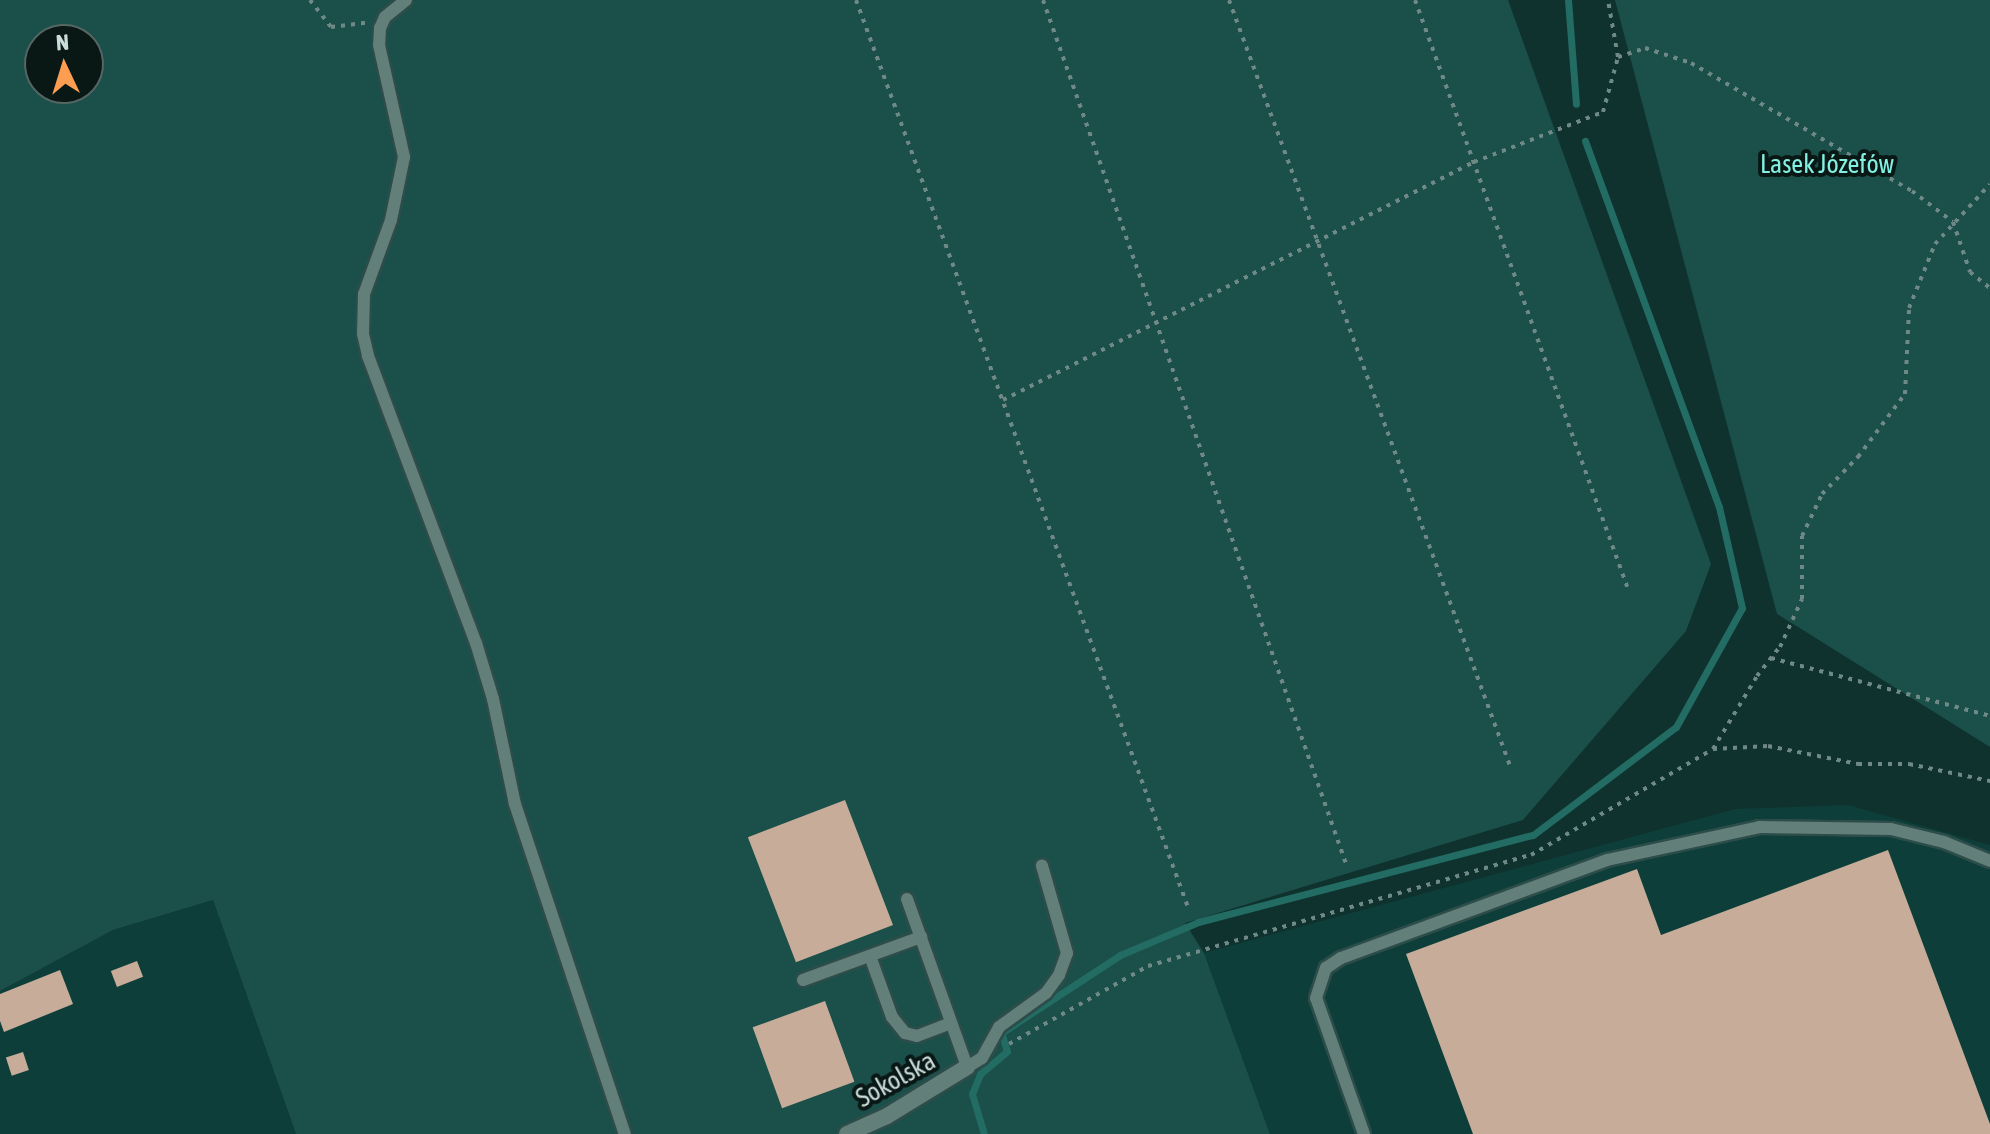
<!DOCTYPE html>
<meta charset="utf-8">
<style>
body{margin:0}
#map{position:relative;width:1990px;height:1134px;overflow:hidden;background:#0f322e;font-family:"Asap Condensed",sans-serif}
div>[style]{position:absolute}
.built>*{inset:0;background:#0d3e39}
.green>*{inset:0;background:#1b4f49}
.stream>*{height:7px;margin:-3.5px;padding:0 3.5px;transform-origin:3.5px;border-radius:3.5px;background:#226c64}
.building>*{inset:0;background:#c7ac99;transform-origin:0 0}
.path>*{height:4px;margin-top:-2px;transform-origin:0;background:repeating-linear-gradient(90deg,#6e8986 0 4px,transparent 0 10px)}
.roads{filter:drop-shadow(2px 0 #2d4d4a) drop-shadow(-2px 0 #2d4d4a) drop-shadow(0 2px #2d4d4a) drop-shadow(0 -2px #2d4d4a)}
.service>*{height:12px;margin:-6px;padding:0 6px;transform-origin:6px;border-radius:6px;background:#637f7a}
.minor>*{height:16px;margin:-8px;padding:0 8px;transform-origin:8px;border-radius:8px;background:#637f7a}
span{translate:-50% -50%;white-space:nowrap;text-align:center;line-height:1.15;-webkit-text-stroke:8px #091715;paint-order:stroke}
.park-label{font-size:26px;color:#83f0e2}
.street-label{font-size:26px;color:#caddda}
.north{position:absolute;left:24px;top:24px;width:80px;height:80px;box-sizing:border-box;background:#091715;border:2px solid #566664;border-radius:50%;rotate:356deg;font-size:22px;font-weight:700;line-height:32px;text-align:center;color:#caddda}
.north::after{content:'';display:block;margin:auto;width:28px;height:36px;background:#fb9e51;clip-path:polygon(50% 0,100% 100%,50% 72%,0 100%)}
</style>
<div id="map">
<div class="built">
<i style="clip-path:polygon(1848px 805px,1990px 845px,1990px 1134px,1270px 1134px,1204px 953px,1735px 809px)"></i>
<i style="clip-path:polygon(213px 900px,296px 1134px,0 1134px,0 991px,113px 930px)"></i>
</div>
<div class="green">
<i style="clip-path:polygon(evenodd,0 0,1508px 0,1711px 564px,1686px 631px,1523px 820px,1185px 923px,1204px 953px,1270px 1134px,296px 1134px,213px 900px,113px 930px,0 991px,0 0,40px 40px,88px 40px,88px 88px,40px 88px,40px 40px)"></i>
<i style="clip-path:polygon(1615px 0,1990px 0,1990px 747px,1777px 614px)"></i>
</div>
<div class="stream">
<i style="left:1568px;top:0;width:104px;rotate:85.6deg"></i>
<i style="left:984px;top:1134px;width:42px;rotate:-106.7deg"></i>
<i style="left:972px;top:1094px;width:22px;rotate:-68deg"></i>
<i style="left:980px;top:1074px;width:35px;rotate:-40deg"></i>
<i style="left:1007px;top:1051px;width:19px;rotate:-108deg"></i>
<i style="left:1001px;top:1033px;width:142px;rotate:-33.2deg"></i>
<i style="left:1120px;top:955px;width:85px;rotate:-22.9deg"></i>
<i style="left:1198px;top:922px;width:346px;rotate:-14.6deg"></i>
<i style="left:1533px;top:835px;width:179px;rotate:-37.1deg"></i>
<i style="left:1676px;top:727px;width:136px;rotate:-61deg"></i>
<i style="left:1742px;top:608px;width:104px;rotate:-102.8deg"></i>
<i style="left:1719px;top:507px;width:390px;rotate:-110.1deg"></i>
</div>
<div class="building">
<i style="left:845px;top:800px;width:134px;height:104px;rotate:69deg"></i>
<i style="clip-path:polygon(1888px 850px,1990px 1124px,1990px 1134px,1473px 1134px,1406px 954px,1637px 869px,1661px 935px)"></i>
<i style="left:137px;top:961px;width:17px;height:28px;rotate:69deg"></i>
<i style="clip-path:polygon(60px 970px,73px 1004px,4px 1032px,0 1021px,0 994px)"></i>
<i style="left:825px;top:1001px;width:86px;height:77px;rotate:70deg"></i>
<i style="left:23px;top:1052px;width:19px;height:18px;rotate:72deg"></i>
</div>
<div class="path">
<i style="left:310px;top:0;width:34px;rotate:52deg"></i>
<i style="left:331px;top:27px;width:35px;rotate:-7deg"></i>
<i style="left:856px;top:0;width:969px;rotate:69.9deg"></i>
<i style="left:1043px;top:0;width:916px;rotate:70.67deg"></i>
<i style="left:1229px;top:0;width:816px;rotate:69.85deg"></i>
<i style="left:1415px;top:0;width:626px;rotate:70.12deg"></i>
<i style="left:1618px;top:57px;width:28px;rotate:-18deg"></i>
<i style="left:1645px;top:48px;width:48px;rotate:18.1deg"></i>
<i style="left:1691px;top:63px;width:255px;rotate:30.1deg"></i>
<i style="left:1912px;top:191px;width:51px;rotate:37.1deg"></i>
<i style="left:1953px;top:222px;width:53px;rotate:71.2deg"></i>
<i style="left:1970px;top:272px;width:26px;rotate:39deg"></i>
<i style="left:1003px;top:400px;width:528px;rotate:-26.81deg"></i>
<i style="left:1474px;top:162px;width:138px;rotate:-21.2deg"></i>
<i style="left:1603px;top:112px;width:57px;rotate:-74.7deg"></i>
<i style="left:1618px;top:57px;width:58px;rotate:-100deg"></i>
<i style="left:1771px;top:658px;width:227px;rotate:14.8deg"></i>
<i style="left:1713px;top:749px;width:55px;rotate:-3.1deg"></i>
<i style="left:1768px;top:746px;width:92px;rotate:11.3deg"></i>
<i style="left:1858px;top:764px;width:51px"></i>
<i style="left:1909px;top:764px;width:83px;rotate:11.9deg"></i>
<i style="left:1009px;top:1044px;width:159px;rotate:-29.3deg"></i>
<i style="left:1148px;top:966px;width:399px;rotate:-16.2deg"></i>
<i style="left:1531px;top:855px;width:211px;rotate:-30.2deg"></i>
<i style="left:1713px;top:749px;width:85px;rotate:-58.9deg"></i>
<i style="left:1757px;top:676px;width:37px;rotate:-52deg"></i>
<i style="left:1780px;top:647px;width:53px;rotate:-65.4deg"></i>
<i style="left:1802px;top:599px;width:63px;rotate:-90deg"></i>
<i style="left:1802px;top:536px;width:47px;rotate:-64.5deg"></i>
<i style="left:1822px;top:494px;width:52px;rotate:-45.8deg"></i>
<i style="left:1858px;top:457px;width:79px;rotate:-53.3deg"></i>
<i style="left:1905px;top:394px;width:86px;rotate:-87.3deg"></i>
<i style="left:1909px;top:308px;width:69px;rotate:-67.9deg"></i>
<i style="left:1935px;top:244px;width:81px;rotate:-47.5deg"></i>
</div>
<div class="roads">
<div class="service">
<i style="left:406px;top:0;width:27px;rotate:141deg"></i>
<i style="left:385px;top:17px;width:12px;rotate:114deg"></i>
<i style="left:380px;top:28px;width:17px;rotate:93deg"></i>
<i style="left:379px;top:45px;width:115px;rotate:77.4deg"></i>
<i style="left:404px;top:157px;width:64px;rotate:101.7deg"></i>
<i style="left:391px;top:220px;width:79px;rotate:110deg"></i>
<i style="left:364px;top:294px;width:40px;rotate:91.4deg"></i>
<i style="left:363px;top:334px;width:23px;rotate:77deg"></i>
<i style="left:368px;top:356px;width:307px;rotate:69.4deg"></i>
<i style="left:476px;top:643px;width:59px;rotate:73.1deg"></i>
<i style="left:493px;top:699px;width:107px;rotate:78.2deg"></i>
<i style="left:515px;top:804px;width:348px;rotate:71.6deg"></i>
<i style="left:907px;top:899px;width:178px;rotate:70.3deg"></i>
<i style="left:967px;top:1067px;width:17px;rotate:-31deg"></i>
<i style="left:982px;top:1058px;width:35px;rotate:-61deg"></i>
<i style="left:999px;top:1027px;width:58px;rotate:-35.9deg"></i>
<i style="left:1046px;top:993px;width:22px;rotate:-54deg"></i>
<i style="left:1059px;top:975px;width:23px;rotate:-70deg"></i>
<i style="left:1067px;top:953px;width:91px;rotate:-106deg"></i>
<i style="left:870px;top:956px;width:65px;rotate:70.2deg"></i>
<i style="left:892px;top:1017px;width:21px;rotate:51deg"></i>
<i style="left:905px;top:1033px;width:12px;rotate:14deg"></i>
<i style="left:917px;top:1036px;width:36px;rotate:-21deg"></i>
<i style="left:803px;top:980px;width:126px;rotate:-20deg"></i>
<i style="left:1364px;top:1134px;width:144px;rotate:-109.4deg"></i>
<i style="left:1316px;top:998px;width:32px;rotate:-72deg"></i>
<i style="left:1326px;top:968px;width:18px;rotate:-34deg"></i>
<i style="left:1341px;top:958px;width:283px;rotate:-20.2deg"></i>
<i style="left:1607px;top:860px;width:156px;rotate:-12.2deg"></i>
<i style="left:1759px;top:827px;width:132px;rotate:0.9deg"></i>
<i style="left:1891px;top:829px;width:55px;rotate:13.8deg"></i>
<i style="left:1944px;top:842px;width:50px;rotate:22.4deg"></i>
</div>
<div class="minor">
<i style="left:847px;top:1134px;width:44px;rotate:-24.2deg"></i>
<i style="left:887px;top:1116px;width:94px;rotate:-31.5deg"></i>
</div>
</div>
<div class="park-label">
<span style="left:1827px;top:165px">Lasek Józefów</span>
</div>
<div class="street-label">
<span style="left:896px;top:1080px;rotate:-29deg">Sokolska</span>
</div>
<div class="north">N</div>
</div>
